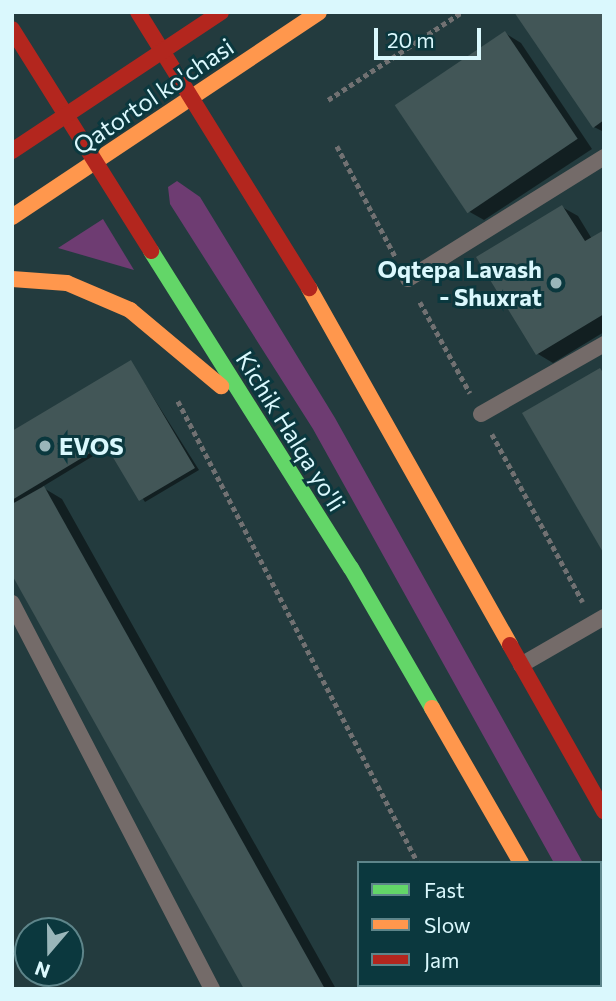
<!DOCTYPE html>
<style>
body{margin:0}
#map{position:relative;width:616px;height:1001px;overflow:hidden;background:#233b3e;font-family:Commissioner,sans-serif}
div>[style]{position:absolute}
.green>*{inset:0;background:#6e3c72}
.shadow>*{inset:0;background:#0007}
.building>*{inset:0;background:#425657;transform-origin:0 0}
.path>*{height:4.5px;margin-top:-2.25px;transform-origin:0;background:repeating-linear-gradient(90deg,#717172 0 5px,transparent 0 8.5px)}
.lane>*{height:16px;margin:-8px;padding:0 8px;transform-origin:8px;border-radius:8px;background:#746b69}
.fast>*{height:16px;margin:-8px;padding:0 8px;transform-origin:8px;border-radius:8px;background:#63d668}
.slow>*{height:16px;margin:-8px;padding:0 8px;transform-origin:8px;border-radius:8px;background:#ff974d}
.jam>*{height:16px;margin:-8px;padding:0 8px;transform-origin:8px;border-radius:8px;background:#b3261e}
.dots>*{width:19px;height:19px;translate:-50% -50%;box-sizing:border-box;border:4px solid #0b383e;border-radius:50%}
span{translate:-50% -50%;white-space:nowrap;text-align:center;line-height:1.15;-webkit-text-stroke:6px #0b383e;paint-order:stroke}
.street-label{font-size:24px;color:#daf8fd}
.poi-label{font-size:24px;color:#daf8fd;font-weight:700}
.right{translate:-100% -50%;text-align:right}
.left{translate:0 -50%;text-align:left}
.frame{position:absolute;inset:0;border:14px solid #daf8fd;pointer-events:none}
.legend{position:absolute;left:357px;top:861px;width:245px;height:126px;box-sizing:border-box;background:#0b383e;border:2px solid #5e858a;margin:0;padding:9px 12px;list-style:none;font-size:21px;color:#daf8fd}
.legend li{display:flex;align-items:center;gap:14px;height:35px}
.legend b{width:35px;border:2px solid #5e858a}
.north{position:absolute;left:14px;top:917px;width:70px;height:70px;box-sizing:border-box;background:#0b383e;border:2px solid #5e858a;border-radius:50%;rotate:200deg;font-size:19px;font-weight:700;line-height:28px;text-align:center;color:#daf8fd}
.north::after{content:'';display:block;margin:auto;width:24px;height:32px;background:#9ab6ba;clip-path:polygon(50% 0,100% 100%,50% 72%,0 100%)}
.scale{position:absolute;left:374px;top:28px;width:107px;height:32px;box-sizing:border-box;border:4px solid #daf8fd;border-top:0;padding-left:9px;font-size:21px;line-height:24px;white-space:nowrap;color:#daf8fd;-webkit-text-stroke:5px #0b383e;paint-order:stroke}
</style>
<div id="map">
<div class="green">
<i style="clip-path:polygon(177px 181px,200px 197px,335px 418px,583px 863px,554px 863px,313px 429px,170px 204px,168px 187px)"></i>
<i style="clip-path:polygon(103px 219px,134px 270px,58px 248px)"></i>
</div>
<div class="shadow">
<i style="clip-path:polygon(604px 12px,604px 132px,594px 127px)"></i>
<i style="clip-path:polygon(505px 33px,521px 43px,592px 149px,484px 220px,468px 211px)"></i>
<i style="clip-path:polygon(562px 207px,578px 216px,592px 239px,604px 232px,604px 332px,553px 363px,538px 354px)"></i>
<i style="clip-path:polygon(131px 362px,199px 470px,145px 502px,108px 447px,42px 487px,62px 499px,336px 989px,246px 989px,12px 571px,12px 433px)"></i>
</div>
<div class="building">
<i style="clip-path:polygon(514px 12px,604px 12px,604px 120px,593px 128px)"></i>
<i style="left:505px;top:31px;width:130px;height:133px;rotate:56deg"></i>
<i style="clip-path:polygon(562px 205px,585px 241px,604px 230px,604px 314px,536px 355px,476px 257px)"></i>
<i style="clip-path:polygon(131px 360px,195px 468px,139px 501px,105px 444px,12px 500px,12px 431px)"></i>
<i style="clip-path:polygon(600px 368px,604px 374px,604px 554px,522px 413px)"></i>
<i style="clip-path:polygon(44px 486px,325px 989px,244px 989px,12px 575px,12px 504px)"></i>
</div>
<div class="path">
<i style="left:328px;top:100px;width:160px;rotate:-33.3deg"></i>
<i style="left:337px;top:146px;width:127px;rotate:62.2deg"></i>
<i style="left:420px;top:302px;width:104px;rotate:61.2deg"></i>
<i style="left:178px;top:401px;width:521px;rotate:62.55deg"></i>
<i style="left:492px;top:434px;width:191px;rotate:61.6deg"></i>
<i style="left:482px;top:985px;width:4px;rotate:63deg"></i>
</div>
<div class="lane">
<i style="left:408px;top:279px;width:231px;rotate:-31.9deg"></i>
<i style="left:481px;top:414px;width:142px;rotate:-29.6deg"></i>
<i style="left:12px;top:603px;width:435px;rotate:62.6deg"></i>
<i style="left:521px;top:665px;width:96px;rotate:-30deg"></i>
</div>
<div class="fast">
<i style="left:151px;top:251px;width:375px;rotate:57.8deg"></i>
<i style="left:351px;top:568px;width:162px;rotate:59.9deg"></i>
<i style="left:600px;top:978px;width:6px;rotate:51deg"></i>
</div>
<div class="slow">
<i style="left:12px;top:217px;width:369px;rotate:-33.7deg"></i>
<i style="left:12px;top:279px;width:55px;rotate:4.2deg"></i>
<i style="left:67px;top:283px;width:69px;rotate:23.2deg"></i>
<i style="left:130px;top:310px;width:119px;rotate:39.9deg"></i>
<i style="left:309px;top:288px;width:410px;rotate:60.6deg"></i>
<i style="left:432px;top:708px;width:179px;rotate:60.1deg"></i>
</div>
<div class="jam">
<i style="left:138px;top:12px;width:325px;rotate:58.2deg"></i>
<i style="left:12px;top:29px;width:262px;rotate:57.9deg"></i>
<i style="left:12px;top:151px;width:251px;rotate:-33.6deg"></i>
<i style="left:510px;top:645px;width:191px;rotate:60.5deg"></i>
</div>
<div class="dots">
<i style="left:556px;top:283px;background:#9ab6ba"></i>
<i style="left:45px;top:446px;background:#9ab6ba"></i>
</div>
<div class="street-label">
<span style="left:153px;top:96px;rotate:-34deg">Qatortol ko'chasi</span>
<span style="left:291px;top:431px;rotate:58deg">Kichik Halqa yo'li</span>
</div>
<div class="poi-label">
<span class="right" style="left:542px;top:283px">Oqtepa Lavash<br>- Shuxrat</span>
<span class="left" style="left:59px;top:446px">EVOS</span>
</div>
<div class="frame"></div>
<ul class="legend">
<li><b style="height:9px;background:#63d668"></b>Fast</li>
<li><b style="height:9px;background:#ff974d"></b>Slow</li>
<li><b style="height:9px;background:#b3261e"></b>Jam</li>
</ul>
<div class="north">N</div>
<div class="scale">20 m</div>
</div>
